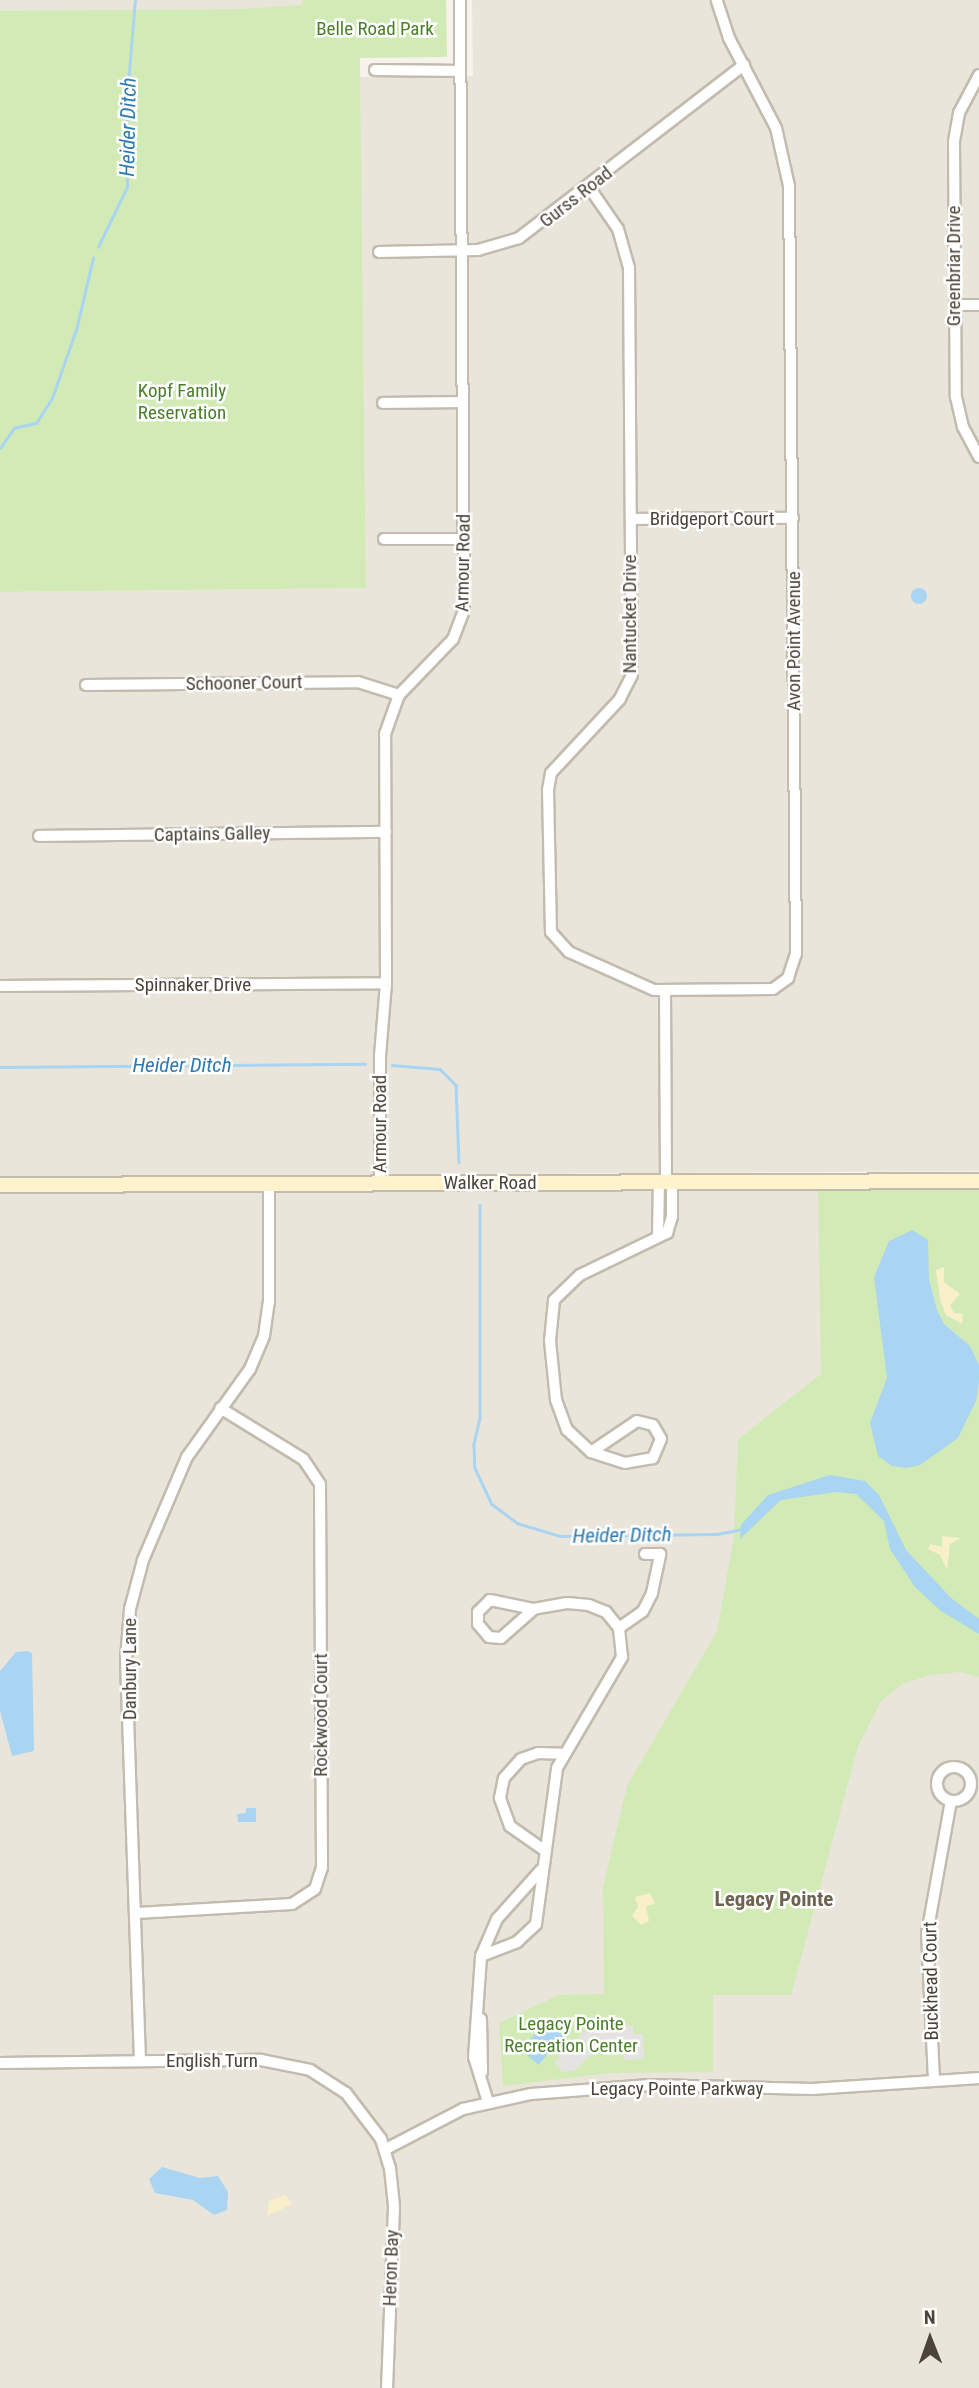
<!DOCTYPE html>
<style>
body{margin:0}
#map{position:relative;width:979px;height:2388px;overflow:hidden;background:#f6f3ec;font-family:"Roboto Condensed",sans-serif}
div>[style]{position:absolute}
.residential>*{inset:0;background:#eae5da;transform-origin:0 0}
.green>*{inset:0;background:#d2eab5}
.sand>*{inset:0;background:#f9efc9}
.parking>*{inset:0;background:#e5e3e0}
.water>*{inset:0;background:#a9d4f2;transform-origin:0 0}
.round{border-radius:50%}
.stream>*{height:2.5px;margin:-1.25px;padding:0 1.25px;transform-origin:1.25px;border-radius:1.25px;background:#a9d4f2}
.roads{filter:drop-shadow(2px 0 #c2bbae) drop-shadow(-2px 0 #c2bbae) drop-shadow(0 2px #c2bbae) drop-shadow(0 -2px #c2bbae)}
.street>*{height:10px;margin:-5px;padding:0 5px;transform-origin:5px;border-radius:5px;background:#fff}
.street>.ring{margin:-5px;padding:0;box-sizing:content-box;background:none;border:10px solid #fff;border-radius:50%}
.secondary>*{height:14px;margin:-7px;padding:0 7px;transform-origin:7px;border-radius:7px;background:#fff3cd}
span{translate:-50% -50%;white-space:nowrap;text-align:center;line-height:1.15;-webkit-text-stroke:5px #fff;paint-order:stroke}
.park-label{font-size:19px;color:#4a7f2a}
.street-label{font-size:19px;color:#4b4439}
.water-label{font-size:21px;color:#2e7ab2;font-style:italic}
.neighbourhood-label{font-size:21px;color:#6e6250;font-weight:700}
.north{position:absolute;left:895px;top:2304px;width:70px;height:70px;-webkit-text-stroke:5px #fff;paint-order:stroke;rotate:359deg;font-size:19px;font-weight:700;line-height:28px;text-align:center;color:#4b4439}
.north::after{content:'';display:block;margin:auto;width:24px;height:32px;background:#4b4439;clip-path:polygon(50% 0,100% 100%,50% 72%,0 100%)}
</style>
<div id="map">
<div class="residential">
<i style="clip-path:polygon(0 0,303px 0,304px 59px,0 11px)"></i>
<i style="clip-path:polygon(472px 0,979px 0,979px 1171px,0 1177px,0 592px,366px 588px,360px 77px,473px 76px)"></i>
<i style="left:979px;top:1180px;width:1208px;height:979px;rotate:90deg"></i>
</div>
<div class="green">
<i style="clip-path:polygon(303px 0,446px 0,447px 57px,360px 58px,366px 588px,0 592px,0 11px,243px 9px,302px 5px)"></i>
<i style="clip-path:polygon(979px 1187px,979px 1677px,960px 1672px,931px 1675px,902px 1684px,881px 1701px,858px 1746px,791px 1995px,713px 1995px,713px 2072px,610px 2073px,503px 2086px,499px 2023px,559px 1995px,604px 1994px,603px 1887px,627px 1786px,717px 1631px,734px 1537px,738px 1439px,821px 1374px,818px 1188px)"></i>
</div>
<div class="sand">
<i style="clip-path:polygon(944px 1267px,944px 1282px,960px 1294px,950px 1305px,954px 1313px,963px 1314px,962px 1324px,946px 1315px,940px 1300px,936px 1270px)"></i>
<i style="clip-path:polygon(942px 1536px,961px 1538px,950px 1544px,947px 1570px,940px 1555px,928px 1549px,930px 1544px,942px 1547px)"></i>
<i style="clip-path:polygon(650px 1893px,655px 1904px,646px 1906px,649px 1921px,641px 1925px,632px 1916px,638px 1907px,635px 1897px)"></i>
<i style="clip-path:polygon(285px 2195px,292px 2204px,267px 2216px,269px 2201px)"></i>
</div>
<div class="parking">
<i style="clip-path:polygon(633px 2025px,634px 2034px,643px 2034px,644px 2059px,624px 2060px,623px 2046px,601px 2045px,574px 2071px,563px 2072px,554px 2063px,576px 2039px,583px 2043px,578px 2037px,586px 2030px)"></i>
</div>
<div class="water">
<i class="round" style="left:911px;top:588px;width:16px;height:16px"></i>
<i style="clip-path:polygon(912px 1230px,928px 1240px,929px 1280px,937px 1310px,944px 1324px,970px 1346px,979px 1365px,979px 1382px,976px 1401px,958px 1438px,920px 1465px,907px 1468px,892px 1466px,878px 1456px,870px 1423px,887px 1378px,874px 1277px,889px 1241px)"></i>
<i style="clip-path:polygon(830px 1475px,865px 1481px,879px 1495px,906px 1550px,951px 1598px,979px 1619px,979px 1634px,941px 1611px,915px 1587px,890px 1549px,884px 1521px,856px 1494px,836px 1492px,781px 1500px,740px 1539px,741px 1525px,768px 1495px)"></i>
<i style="clip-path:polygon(28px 1651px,32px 1653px,34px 1751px,12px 1756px,0 1711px,0 1671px,16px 1652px)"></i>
<i style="clip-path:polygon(246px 1808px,256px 1808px,256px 1822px,238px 1822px,237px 1814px,246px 1813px)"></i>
<i style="left:546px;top:2021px;width:23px;height:38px;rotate:41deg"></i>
<i style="clip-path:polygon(162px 2167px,200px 2178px,218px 2176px,228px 2192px,227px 2210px,214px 2215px,193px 2200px,155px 2193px,149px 2179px)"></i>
</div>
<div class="stream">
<i style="left:98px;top:247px;width:67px;rotate:-64.2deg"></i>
<i style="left:127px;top:187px;width:92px;rotate:-90deg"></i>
<i style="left:127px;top:95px;width:95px;rotate:-85.2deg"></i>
<i style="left:0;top:448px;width:24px;rotate:-55deg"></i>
<i style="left:14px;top:428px;width:23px;rotate:-13deg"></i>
<i style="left:36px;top:423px;width:30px;rotate:-57deg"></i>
<i style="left:52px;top:398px;width:72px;rotate:-70.6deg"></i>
<i style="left:76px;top:330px;width:74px;rotate:-76.7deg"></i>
<i style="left:392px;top:1065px;width:48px;rotate:4.8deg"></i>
<i style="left:440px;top:1069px;width:23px;rotate:45deg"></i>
<i style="left:456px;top:1085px;width:77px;rotate:87.8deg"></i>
<i style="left:0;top:1067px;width:365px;rotate:-0.5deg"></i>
<i style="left:480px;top:1205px;width:213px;rotate:90deg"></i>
<i style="left:480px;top:1418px;width:28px;rotate:103deg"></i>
<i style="left:474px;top:1445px;width:23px;rotate:88deg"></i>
<i style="left:475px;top:1468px;width:40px;rotate:65deg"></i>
<i style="left:492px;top:1504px;width:31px;rotate:37deg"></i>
<i style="left:517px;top:1523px;width:45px;rotate:16.8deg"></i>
<i style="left:560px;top:1536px;width:157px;rotate:-0.7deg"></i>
<i style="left:717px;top:1534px;width:26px;rotate:-11deg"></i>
</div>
<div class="roads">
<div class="street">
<i style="left:375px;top:70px;width:85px;rotate:0.7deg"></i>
<i style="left:979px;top:75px;width:43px;rotate:117.8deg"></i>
<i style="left:959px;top:113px;width:29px;rotate:100deg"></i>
<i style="left:954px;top:142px;width:255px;rotate:89.6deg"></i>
<i style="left:956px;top:397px;width:31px;rotate:77deg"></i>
<i style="left:963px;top:427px;width:34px;rotate:62deg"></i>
<i style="left:589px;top:187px;width:51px;rotate:55.4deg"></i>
<i style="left:618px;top:229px;width:41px;rotate:74.2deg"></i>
<i style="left:629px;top:268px;width:407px;rotate:89.6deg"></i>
<i style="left:632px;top:675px;width:27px;rotate:117deg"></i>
<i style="left:620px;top:699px;width:101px;rotate:133deg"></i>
<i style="left:551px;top:773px;width:17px;rotate:100deg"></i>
<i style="left:548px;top:790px;width:142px;rotate:88.8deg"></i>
<i style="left:551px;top:932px;width:27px;rotate:48deg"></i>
<i style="left:569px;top:952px;width:93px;rotate:24.1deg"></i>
<i style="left:654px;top:990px;width:119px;rotate:-0.5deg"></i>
<i style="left:773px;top:989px;width:19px;rotate:-36deg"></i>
<i style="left:788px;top:978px;width:25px;rotate:-72deg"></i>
<i style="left:796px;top:954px;width:768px;rotate:-90.52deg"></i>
<i style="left:789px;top:186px;width:59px;rotate:-102.6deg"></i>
<i style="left:776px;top:128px;width:102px;rotate:-117.6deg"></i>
<i style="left:729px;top:38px;width:40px;rotate:-108deg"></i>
<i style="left:379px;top:252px;width:99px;rotate:-1.2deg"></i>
<i style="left:478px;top:250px;width:43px;rotate:-16.3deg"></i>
<i style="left:519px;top:238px;width:284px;rotate:-37.6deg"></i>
<i style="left:955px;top:305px;width:24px"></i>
<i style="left:383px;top:403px;width:80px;rotate:-0.7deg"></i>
<i style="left:631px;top:519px;width:162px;rotate:-0.4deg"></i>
<i style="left:384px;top:539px;width:80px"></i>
<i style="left:86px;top:685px;width:272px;rotate:-0.6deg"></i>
<i style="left:358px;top:682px;width:43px;rotate:17.6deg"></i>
<i style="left:39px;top:836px;width:347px;rotate:-0.7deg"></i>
<i style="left:0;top:986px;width:386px;rotate:-0.4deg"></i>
<i style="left:665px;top:991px;width:191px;rotate:89.7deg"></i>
<i style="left:380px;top:1184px;width:128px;rotate:-90deg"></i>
<i style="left:380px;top:1056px;width:73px;rotate:-85.3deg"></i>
<i style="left:386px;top:983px;width:249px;rotate:-90.2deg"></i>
<i style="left:385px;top:734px;width:41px;rotate:-70.3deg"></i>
<i style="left:399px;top:695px;width:78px;rotate:-46deg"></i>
<i style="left:453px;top:639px;width:31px;rotate:-69deg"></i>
<i style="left:464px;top:610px;width:610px;rotate:-90.38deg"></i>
<i style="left:658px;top:1237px;width:55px;rotate:-89deg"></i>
<i style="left:591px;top:1452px;width:55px;rotate:-34deg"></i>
<i style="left:637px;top:1421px;width:16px;rotate:14deg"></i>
<i style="left:653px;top:1425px;width:16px;rotate:60deg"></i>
<i style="left:661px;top:1439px;width:21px;rotate:113deg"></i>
<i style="left:653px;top:1458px;width:28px;rotate:170deg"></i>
<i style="left:625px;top:1463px;width:36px;rotate:-162deg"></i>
<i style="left:591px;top:1452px;width:33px;rotate:-137deg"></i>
<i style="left:567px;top:1430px;width:32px;rotate:-110deg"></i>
<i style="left:556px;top:1400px;width:59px;rotate:-95.8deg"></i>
<i style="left:550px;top:1341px;width:41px;rotate:-84.4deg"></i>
<i style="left:554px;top:1300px;width:36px;rotate:-44deg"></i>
<i style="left:580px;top:1275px;width:97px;rotate:-25.8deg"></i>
<i style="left:667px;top:1233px;width:17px;rotate:-73deg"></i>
<i style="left:672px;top:1217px;width:35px;rotate:-90deg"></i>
<i style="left:619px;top:1628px;width:29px;rotate:-35deg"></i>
<i style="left:643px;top:1611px;width:20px;rotate:-63deg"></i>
<i style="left:652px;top:1593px;width:40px;rotate:-78deg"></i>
<i style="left:660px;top:1554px;width:15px;rotate:180deg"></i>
<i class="ring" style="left:937px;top:1767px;width:24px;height:24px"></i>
<i style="left:544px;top:1850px;width:42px;rotate:-144.8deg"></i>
<i style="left:510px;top:1826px;width:30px;rotate:-110deg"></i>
<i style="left:500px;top:1798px;width:20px;rotate:-79deg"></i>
<i style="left:504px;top:1778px;width:25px;rotate:-48deg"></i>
<i style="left:521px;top:1759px;width:18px;rotate:-19deg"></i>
<i style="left:538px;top:1753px;width:24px;rotate:2deg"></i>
<i style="left:137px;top:1913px;width:155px;rotate:-3.3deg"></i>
<i style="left:292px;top:1904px;width:27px;rotate:-33deg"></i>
<i style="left:315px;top:1889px;width:22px;rotate:-72deg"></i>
<i style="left:322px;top:1868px;width:384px;rotate:-90.3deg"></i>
<i style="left:320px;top:1484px;width:30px;rotate:-124deg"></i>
<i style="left:303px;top:1459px;width:97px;rotate:-148.4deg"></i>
<i style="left:481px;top:1956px;width:39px;rotate:-21deg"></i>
<i style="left:517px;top:1942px;width:26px;rotate:-43deg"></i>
<i style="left:536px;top:1924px;width:157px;rotate:-82.3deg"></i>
<i style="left:557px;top:1768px;width:129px;rotate:-59.6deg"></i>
<i style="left:622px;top:1657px;width:29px;rotate:-96deg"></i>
<i style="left:619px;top:1628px;width:21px;rotate:-129deg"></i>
<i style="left:606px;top:1612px;width:18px;rotate:-158deg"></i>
<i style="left:589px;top:1605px;width:22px;rotate:-175deg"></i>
<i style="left:567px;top:1603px;width:34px;rotate:170deg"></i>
<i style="left:534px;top:1609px;width:44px;rotate:138.7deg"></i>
<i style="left:501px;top:1638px;width:12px;rotate:-175deg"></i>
<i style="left:489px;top:1637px;width:17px;rotate:-130deg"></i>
<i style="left:478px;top:1624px;width:12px;rotate:-90deg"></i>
<i style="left:478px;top:1612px;width:17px;rotate:-45deg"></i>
<i style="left:490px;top:1600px;width:45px;rotate:11.6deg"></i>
<i style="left:481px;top:2019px;width:53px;rotate:88.9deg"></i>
<i style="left:140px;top:2061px;width:402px;rotate:-92deg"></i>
<i style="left:126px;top:1659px;width:50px;rotate:-85.4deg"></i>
<i style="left:130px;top:1609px;width:51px;rotate:-75.1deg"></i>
<i style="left:143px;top:1560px;width:112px;rotate:-66.9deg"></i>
<i style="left:187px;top:1457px;width:108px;rotate:-54.4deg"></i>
<i style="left:250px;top:1369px;width:36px;rotate:-67deg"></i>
<i style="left:264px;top:1336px;width:34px;rotate:-82deg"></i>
<i style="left:269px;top:1302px;width:118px;rotate:-90deg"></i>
<i style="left:0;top:2063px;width:261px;rotate:-0.7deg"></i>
<i style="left:261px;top:2060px;width:50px;rotate:11.5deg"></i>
<i style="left:310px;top:2070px;width:43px;rotate:32.6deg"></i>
<i style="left:346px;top:2093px;width:58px;rotate:52.7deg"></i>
<i style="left:381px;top:2139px;width:30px;rotate:73deg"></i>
<i style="left:390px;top:2168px;width:39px;rotate:84deg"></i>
<i style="left:394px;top:2207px;width:181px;rotate:92.2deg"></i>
<i style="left:934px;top:2080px;width:146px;rotate:-92.7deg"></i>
<i style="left:927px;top:1934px;width:135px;rotate:-79.8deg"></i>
<i style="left:488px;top:2102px;width:47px;rotate:-107.3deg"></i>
<i style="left:474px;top:2057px;width:101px;rotate:-86deg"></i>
<i style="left:481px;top:1956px;width:40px;rotate:-66.6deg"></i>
<i style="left:497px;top:1919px;width:66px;rotate:-48.1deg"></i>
<i style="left:386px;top:2149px;width:87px;rotate:-27.5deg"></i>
<i style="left:463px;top:2109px;width:70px;rotate:-12.4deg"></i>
<i style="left:531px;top:2094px;width:119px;rotate:-4.3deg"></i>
<i style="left:650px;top:2085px;width:163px;rotate:1.4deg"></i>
<i style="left:813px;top:2089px;width:166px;rotate:-3.8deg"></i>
</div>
<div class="secondary">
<i style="left:0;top:1185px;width:979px;rotate:-0.23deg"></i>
</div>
</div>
<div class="park-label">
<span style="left:375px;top:29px">Belle Road Park</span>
<span style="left:182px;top:402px">Kopf Family<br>Reservation</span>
<span style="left:571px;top:2035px">Legacy Pointe<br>Recreation Center</span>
</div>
<div class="street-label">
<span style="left:576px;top:197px;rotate:-38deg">Gurss Road</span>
<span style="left:954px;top:266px;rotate:-90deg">Greenbriar Drive</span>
<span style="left:712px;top:519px">Bridgeport Court</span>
<span style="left:463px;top:563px;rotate:-89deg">Armour Road</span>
<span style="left:630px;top:614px;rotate:-90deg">Nantucket Drive</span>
<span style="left:794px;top:641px;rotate:-90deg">Avon Point Avenue</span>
<span style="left:244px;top:683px;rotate:-1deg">Schooner Court</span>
<span style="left:212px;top:834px;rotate:-1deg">Captains Galley</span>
<span style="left:193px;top:985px">Spinnaker Drive</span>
<span style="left:380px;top:1124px;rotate:-90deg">Armour Road</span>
<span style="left:490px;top:1183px">Walker Road</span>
<span style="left:130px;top:1669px;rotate:-90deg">Danbury Lane</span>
<span style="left:321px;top:1715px;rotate:-90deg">Rockwood Court</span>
<span style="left:931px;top:1981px;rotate:-91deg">Buckhead Court</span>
<span style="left:212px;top:2061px">English Turn</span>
<span style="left:677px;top:2089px">Legacy Pointe Parkway</span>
<span style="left:391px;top:2268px;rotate:-88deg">Heron Bay</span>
</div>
<div class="water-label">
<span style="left:128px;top:127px;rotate:-89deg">Heider Ditch</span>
<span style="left:182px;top:1065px">Heider Ditch</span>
<span style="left:622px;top:1535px;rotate:-1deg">Heider Ditch</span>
</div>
<div class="neighbourhood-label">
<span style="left:774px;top:1899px">Legacy Pointe</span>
</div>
<div class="north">N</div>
</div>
